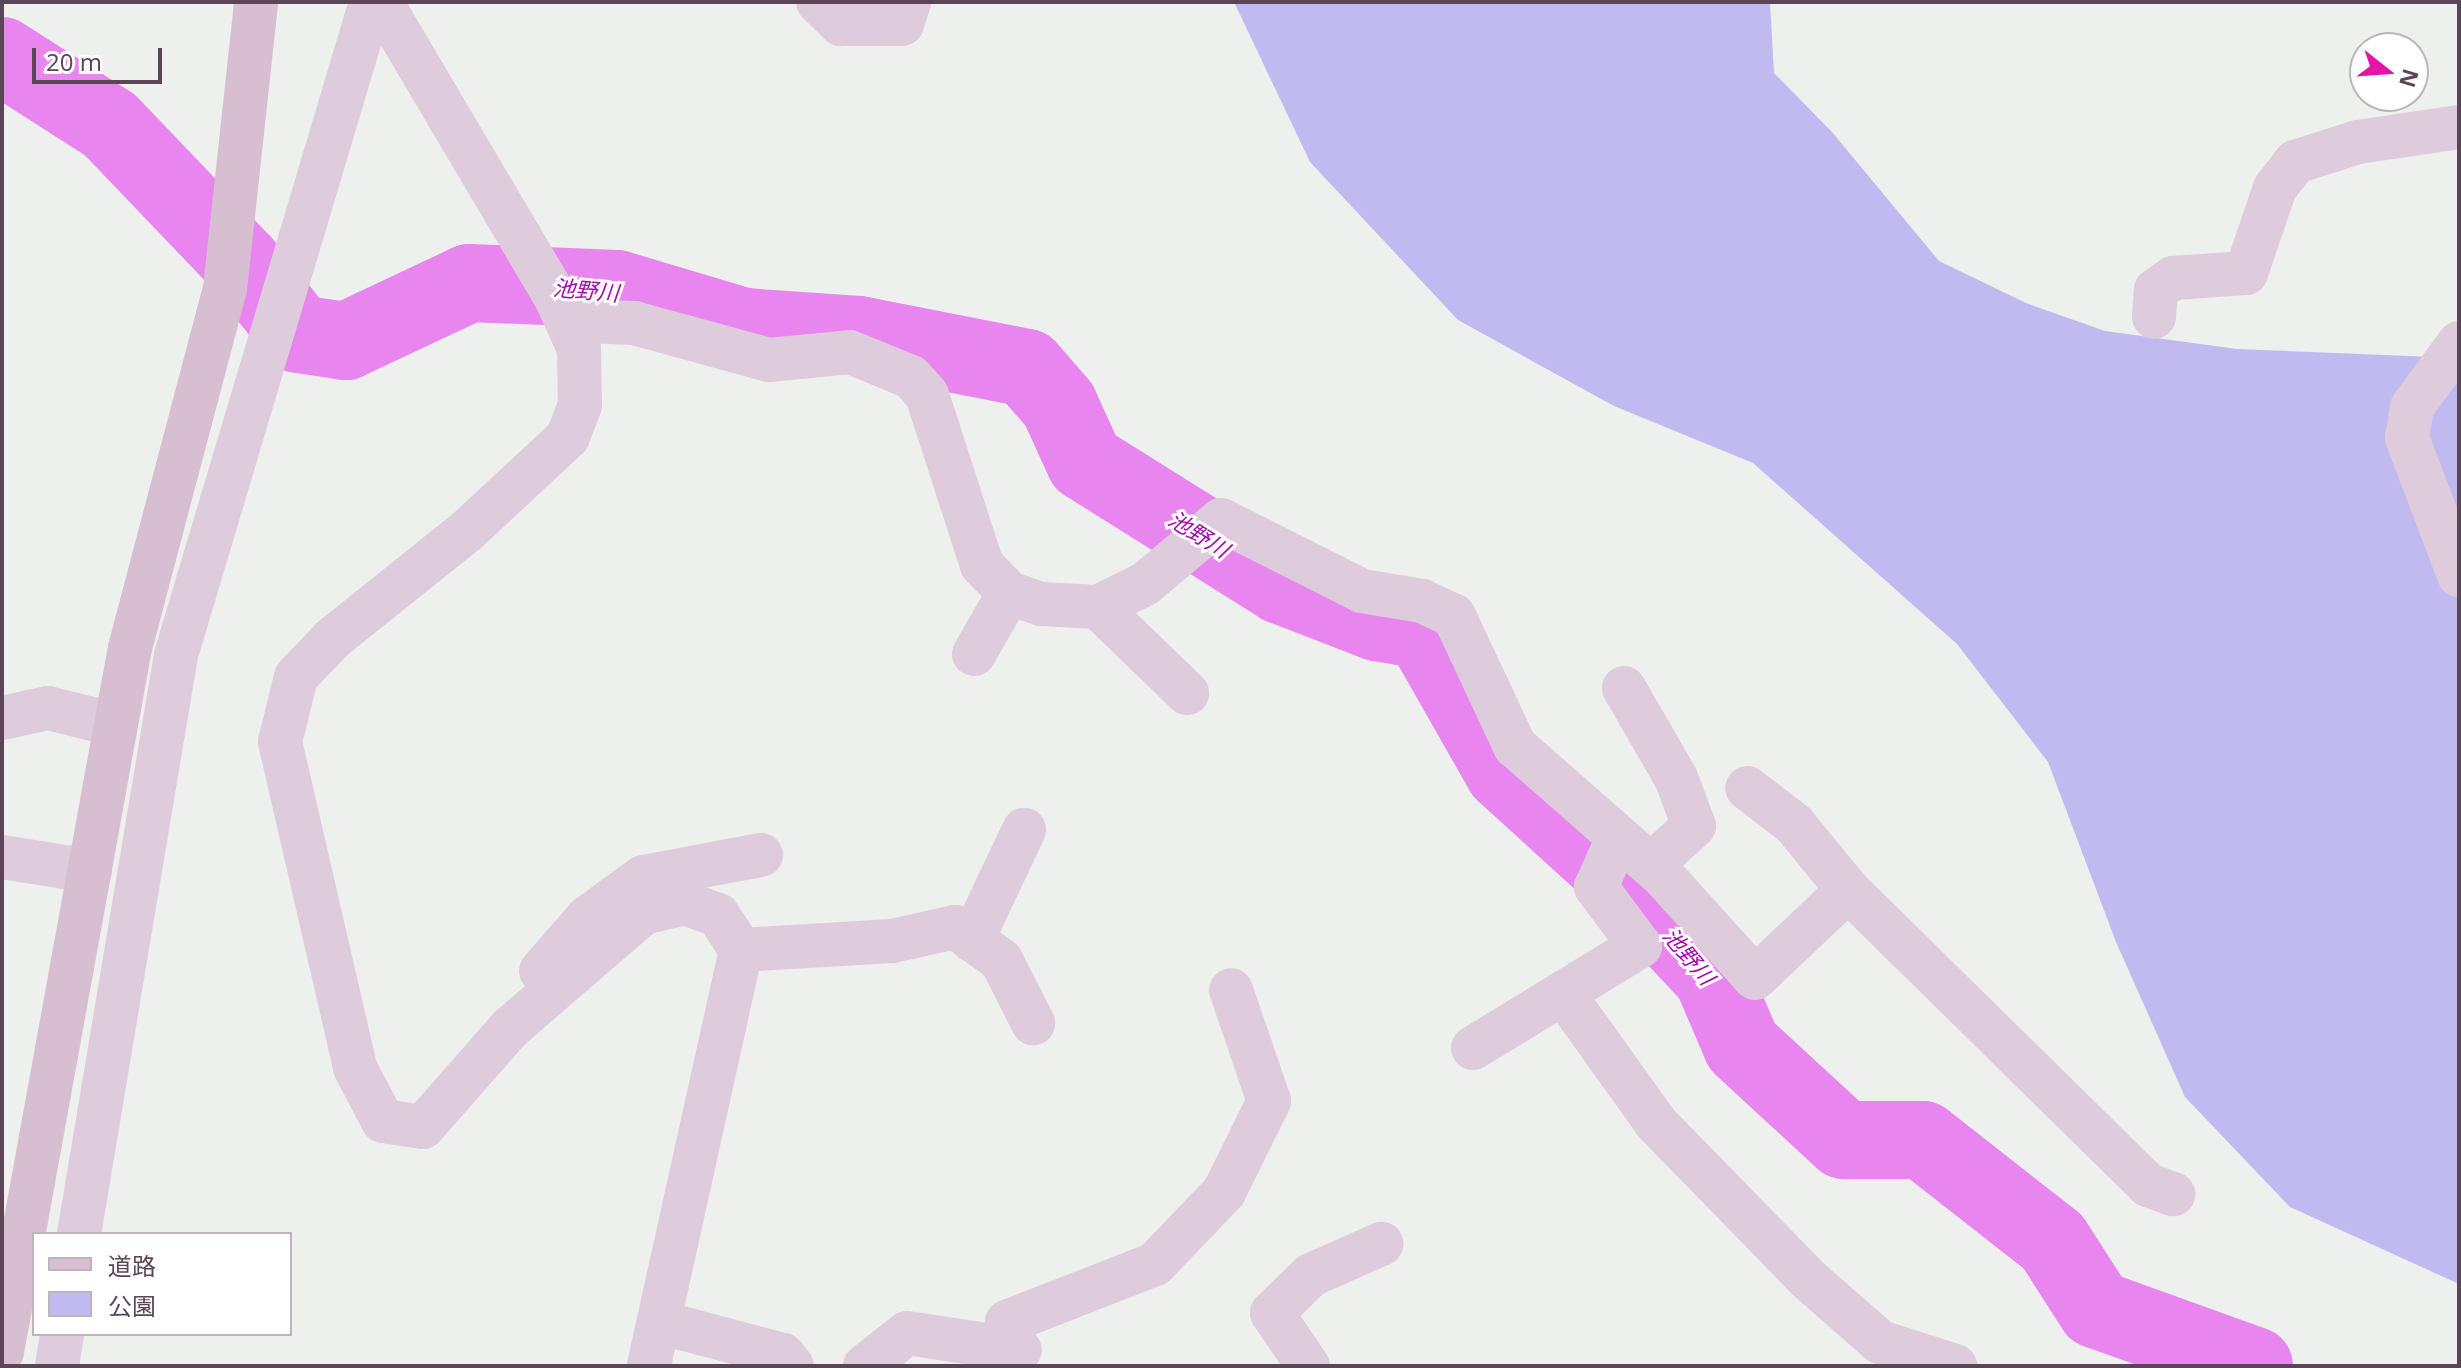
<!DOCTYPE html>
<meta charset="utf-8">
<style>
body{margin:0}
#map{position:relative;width:2461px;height:1368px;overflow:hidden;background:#eef0ed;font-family:"Open Sans","Noto Sans JP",sans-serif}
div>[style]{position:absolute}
.green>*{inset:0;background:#c0baf0}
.river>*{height:78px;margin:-39px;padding:0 39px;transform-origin:39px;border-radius:39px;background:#e885ee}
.street>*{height:44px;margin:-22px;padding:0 22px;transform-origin:22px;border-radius:22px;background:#decbdb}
.secondary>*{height:44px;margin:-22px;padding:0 22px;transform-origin:22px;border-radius:22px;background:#d7bfd1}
span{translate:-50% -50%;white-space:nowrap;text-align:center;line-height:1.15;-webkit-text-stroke:6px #fff;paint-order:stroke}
.water-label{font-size:22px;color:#a208ab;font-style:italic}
.frame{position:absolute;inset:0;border:4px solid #5b4557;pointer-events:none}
.legend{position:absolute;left:32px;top:1232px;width:260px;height:104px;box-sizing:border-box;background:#fff;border:2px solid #bdb5bc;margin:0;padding:10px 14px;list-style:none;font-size:24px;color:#5b4557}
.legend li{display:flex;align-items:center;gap:16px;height:40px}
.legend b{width:40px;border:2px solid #bdb5bc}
.north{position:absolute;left:2349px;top:32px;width:80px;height:80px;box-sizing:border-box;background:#fff;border:2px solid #bdb5bc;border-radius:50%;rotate:107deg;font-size:22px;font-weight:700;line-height:32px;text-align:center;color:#5b4557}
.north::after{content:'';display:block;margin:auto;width:28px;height:36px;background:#e314a6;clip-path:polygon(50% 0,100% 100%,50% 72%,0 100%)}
.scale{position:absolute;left:32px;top:48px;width:130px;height:36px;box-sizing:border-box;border:4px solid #5b4557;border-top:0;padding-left:10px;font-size:24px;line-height:28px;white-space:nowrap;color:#5b4557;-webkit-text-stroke:6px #fff;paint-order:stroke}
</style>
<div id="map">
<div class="green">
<i style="clip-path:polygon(1234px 2px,1770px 2px,1774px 73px,1832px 132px,1939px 261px,2026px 303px,2105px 331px,2237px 349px,2459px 358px,2459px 1284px,2290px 1207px,2185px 1097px,2116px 942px,2048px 762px,1957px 644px,1753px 463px,1614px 406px,1458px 320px,1310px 162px)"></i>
</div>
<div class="river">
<i style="left:2px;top:56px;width:128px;rotate:32.6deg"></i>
<i style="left:110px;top:125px;width:191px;rotate:46.3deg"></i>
<i style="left:242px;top:263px;width:90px;rotate:51.7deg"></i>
<i style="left:298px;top:334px;width:49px;rotate:8.3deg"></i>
<i style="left:346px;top:341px;width:136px;rotate:-25.2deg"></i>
<i style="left:469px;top:283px;width:148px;rotate:2.3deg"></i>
<i style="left:617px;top:289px;width:133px;rotate:16.7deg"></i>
<i style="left:744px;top:327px;width:115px;rotate:4deg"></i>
<i style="left:859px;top:335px;width:171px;rotate:11.1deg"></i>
<i style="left:1027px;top:368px;width:49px;rotate:49.1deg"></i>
<i style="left:1059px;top:405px;width:63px;rotate:65.5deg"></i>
<i style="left:1085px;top:462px;width:231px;rotate:32.1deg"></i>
<i style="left:1281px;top:585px;width:103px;rotate:21.1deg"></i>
<i style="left:1377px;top:622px;width:47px;rotate:9.9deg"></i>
<i style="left:1423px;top:630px;width:163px;rotate:60.3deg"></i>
<i style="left:1504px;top:772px;width:153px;rotate:42.3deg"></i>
<i style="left:1617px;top:875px;width:139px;rotate:46.8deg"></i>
<i style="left:1712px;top:976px;width:76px;rotate:66.8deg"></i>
<i style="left:1742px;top:1046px;width:139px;rotate:42.7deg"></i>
<i style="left:1844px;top:1140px;width:79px"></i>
<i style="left:1923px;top:1140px;width:165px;rotate:38.1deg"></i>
<i style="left:2053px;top:1242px;width:80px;rotate:57.3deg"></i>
<i style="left:2096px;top:1309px;width:168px;rotate:19.8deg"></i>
</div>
<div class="street">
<i style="left:381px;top:2px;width:346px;rotate:59.4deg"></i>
<i style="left:557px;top:300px;width:54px;rotate:65.8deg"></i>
<i style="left:579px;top:349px;width:56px;rotate:89deg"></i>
<i style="left:580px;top:405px;width:34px;rotate:111deg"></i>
<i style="left:568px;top:437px;width:137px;rotate:137.1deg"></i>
<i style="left:468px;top:530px;width:174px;rotate:141.3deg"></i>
<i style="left:332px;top:639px;width:52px;rotate:133.5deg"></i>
<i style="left:296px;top:677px;width:67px;rotate:103.8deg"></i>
<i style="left:280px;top:742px;width:335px;rotate:77deg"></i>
<i style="left:355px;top:1068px;width:60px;rotate:62.2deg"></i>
<i style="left:383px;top:1121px;width:40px;rotate:8.5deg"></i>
<i style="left:423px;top:1127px;width:132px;rotate:-48.7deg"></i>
<i style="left:510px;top:1028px;width:176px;rotate:-40.8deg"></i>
<i style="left:643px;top:913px;width:43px;rotate:-13.4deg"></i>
<i style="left:685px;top:903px;width:35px;rotate:20deg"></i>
<i style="left:718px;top:915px;width:42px;rotate:56.7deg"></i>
<i style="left:741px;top:950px;width:426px;rotate:102.5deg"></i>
<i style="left:818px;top:2px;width:32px;rotate:44deg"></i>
<i style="left:841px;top:24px;width:61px"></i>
<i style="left:902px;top:24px;width:23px;rotate:-72deg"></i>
<i style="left:2154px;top:317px;width:27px;rotate:-86deg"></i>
<i style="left:2156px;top:290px;width:21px;rotate:-35deg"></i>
<i style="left:2173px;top:278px;width:73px;rotate:-3.9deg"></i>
<i style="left:2246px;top:273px;width:90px;rotate:-71.2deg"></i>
<i style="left:2275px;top:188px;width:33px;rotate:-52deg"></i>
<i style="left:2295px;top:162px;width:66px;rotate:-17.6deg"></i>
<i style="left:2358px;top:142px;width:102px;rotate:-8.4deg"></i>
<i style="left:566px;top:320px;width:68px;rotate:2.5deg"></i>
<i style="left:634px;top:323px;width:140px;rotate:15.3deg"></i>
<i style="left:769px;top:360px;width:81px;rotate:-5.6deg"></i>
<i style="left:850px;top:352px;width:66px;rotate:22.3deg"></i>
<i style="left:911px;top:377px;width:24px;rotate:48deg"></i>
<i style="left:927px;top:395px;width:179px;rotate:72.1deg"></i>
<i style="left:982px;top:565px;width:39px;rotate:46deg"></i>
<i style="left:1009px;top:593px;width:34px;rotate:19deg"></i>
<i style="left:1041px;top:604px;width:57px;rotate:3deg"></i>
<i style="left:1098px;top:607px;width:124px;rotate:44deg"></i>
<i style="left:2459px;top:343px;width:79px;rotate:126.3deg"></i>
<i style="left:2412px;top:407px;width:31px;rotate:99deg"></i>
<i style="left:2407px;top:438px;width:147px;rotate:69.2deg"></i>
<i style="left:1098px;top:607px;width:52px;rotate:-26.1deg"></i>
<i style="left:1145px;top:584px;width:99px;rotate:-40.1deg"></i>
<i style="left:1221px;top:520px;width:158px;rotate:26.7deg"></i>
<i style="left:1362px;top:591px;width:61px;rotate:9.5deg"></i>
<i style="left:1422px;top:601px;width:35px;rotate:25deg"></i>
<i style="left:1454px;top:616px;width:144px;rotate:64.9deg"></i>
<i style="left:1515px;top:746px;width:197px;rotate:41.3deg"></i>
<i style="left:1663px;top:876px;width:137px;rotate:48deg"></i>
<i style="left:1755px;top:978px;width:128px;rotate:-43.4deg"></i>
<i style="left:1848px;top:890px;width:85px;rotate:-129.3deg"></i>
<i style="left:1794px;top:824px;width:59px;rotate:-142.5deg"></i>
<i style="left:974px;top:654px;width:70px;rotate:-60.2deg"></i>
<i style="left:1624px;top:688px;width:104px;rotate:60deg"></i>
<i style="left:1676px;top:778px;width:51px;rotate:69.4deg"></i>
<i style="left:1694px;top:826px;width:58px;rotate:137.8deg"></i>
<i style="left:2px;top:718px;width:47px;rotate:-12.3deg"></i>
<i style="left:48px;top:708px;width:70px;rotate:14deg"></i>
<i style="left:2px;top:857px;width:89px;rotate:9deg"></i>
<i style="left:1848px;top:890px;width:421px;rotate:44.5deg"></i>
<i style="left:2148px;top:1185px;width:27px;rotate:20deg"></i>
<i style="left:972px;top:940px;width:122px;rotate:-64.7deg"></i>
<i style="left:741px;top:950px;width:151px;rotate:-3.4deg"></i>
<i style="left:892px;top:941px;width:65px;rotate:-12.5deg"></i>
<i style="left:955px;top:927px;width:57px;rotate:35.7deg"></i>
<i style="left:1001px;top:960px;width:71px;rotate:63.1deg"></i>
<i style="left:541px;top:971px;width:70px;rotate:-49deg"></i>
<i style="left:587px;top:918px;width:69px;rotate:-36.2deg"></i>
<i style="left:643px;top:877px;width:120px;rotate:-10.6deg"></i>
<i style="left:1563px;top:993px;width:160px;rotate:54.4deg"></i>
<i style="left:1656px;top:1123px;width:216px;rotate:45.7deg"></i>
<i style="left:1807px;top:1278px;width:97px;rotate:41.2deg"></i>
<i style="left:1880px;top:1342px;width:79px;rotate:17.7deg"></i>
<i style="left:1473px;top:1048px;width:196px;rotate:-31.4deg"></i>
<i style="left:1640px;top:946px;width:74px;rotate:-126.7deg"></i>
<i style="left:1596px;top:887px;width:54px;rotate:-65.8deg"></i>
<i style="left:79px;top:1234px;width:587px;rotate:-80.49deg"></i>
<i style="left:176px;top:655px;width:681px;rotate:-73.37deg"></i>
<i style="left:659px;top:1322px;width:128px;rotate:14.9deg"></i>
<i style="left:783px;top:1355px;width:14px;rotate:51deg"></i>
<i style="left:1009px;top:1349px;width:27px;rotate:-94deg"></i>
<i style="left:1007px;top:1322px;width:159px;rotate:-21.4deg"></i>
<i style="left:1155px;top:1264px;width:100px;rotate:-46.2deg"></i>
<i style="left:1224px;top:1192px;width:102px;rotate:-63.7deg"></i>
<i style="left:1269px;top:1101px;width:117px;rotate:-108.9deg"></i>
<i style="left:57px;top:1366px;width:32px;rotate:-81deg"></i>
<i style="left:865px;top:1366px;width:53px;rotate:-38.2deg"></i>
<i style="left:907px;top:1333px;width:114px;rotate:8.6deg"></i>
<i style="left:1308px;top:1366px;width:64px;rotate:-124.2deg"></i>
<i style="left:1272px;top:1313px;width:54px;rotate:-44.3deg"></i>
<i style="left:1311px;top:1275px;width:77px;rotate:-23.9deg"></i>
</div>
<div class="secondary">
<i style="left:2px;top:1352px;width:716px;rotate:-79.7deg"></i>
<i style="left:130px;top:648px;width:371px;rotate:-75.2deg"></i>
<i style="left:225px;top:289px;width:289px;rotate:-83.8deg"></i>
</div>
<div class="water-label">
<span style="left:586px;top:290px;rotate:5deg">池野川</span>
<span style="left:1199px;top:534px;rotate:32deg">池野川</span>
<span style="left:1689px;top:956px;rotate:50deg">池野川</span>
</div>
<div class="frame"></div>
<ul class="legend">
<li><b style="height:10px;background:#d7bfd1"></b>道路</li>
<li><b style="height:22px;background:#c0baf0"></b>公園</li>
</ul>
<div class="north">N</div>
<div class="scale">20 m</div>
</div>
